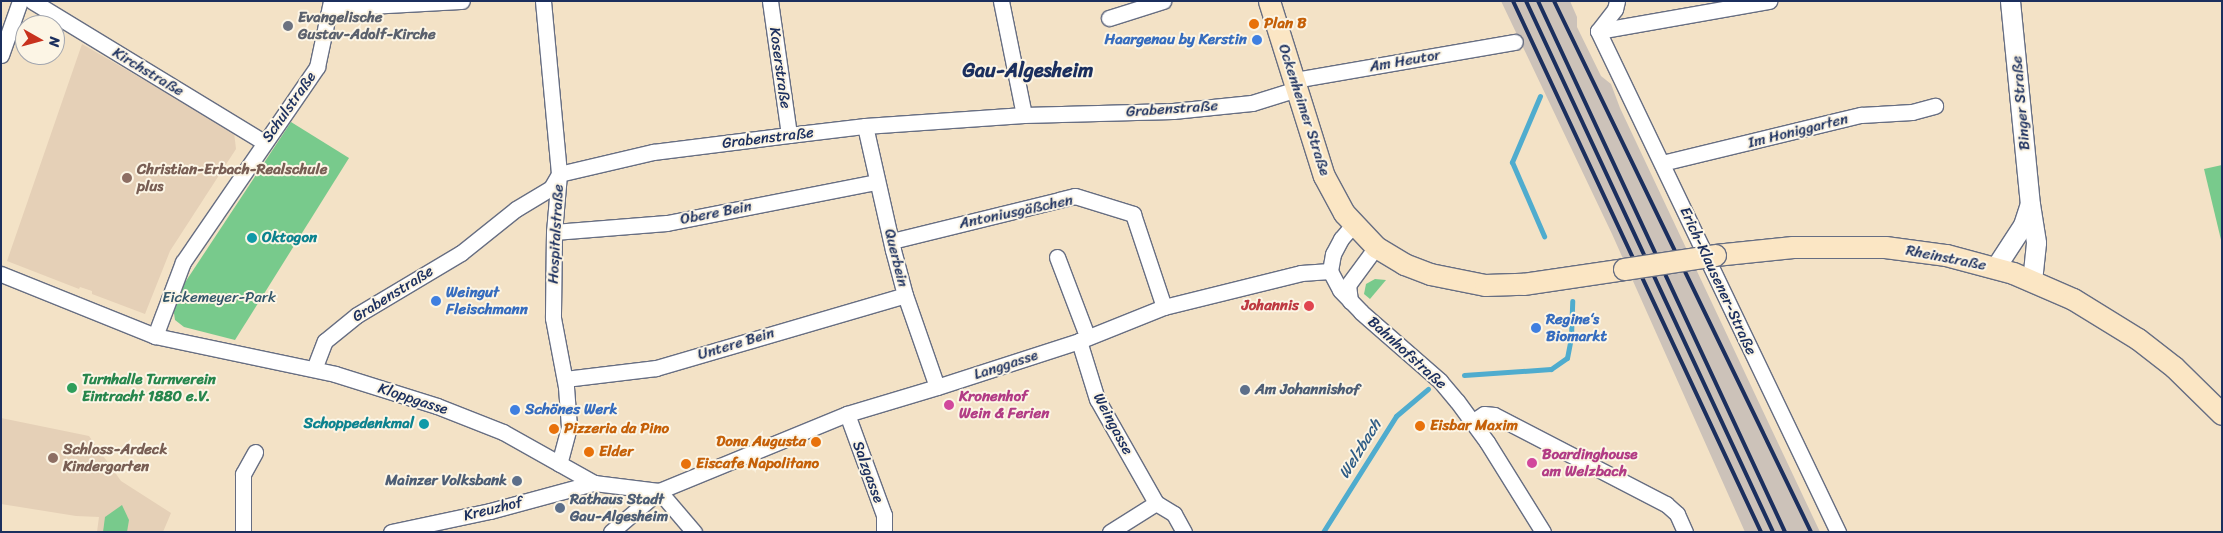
<!DOCTYPE html>
<meta charset="utf-8">
<style>
body{margin:0}
#map{position:relative;width:2223px;height:533px;overflow:hidden;background:#f3e2c6;font-family:Sriracha,sans-serif}
div>[style]{position:absolute}
.built>*{inset:0;background:#e5d0b7}
.industrial>*{inset:0;background:#ccc2b9}
.green>*{inset:0;background:#78ca8c}
.stream>*{height:5px;margin:-2.5px;padding:0 2.5px;transform-origin:2.5px;border-radius:2.5px;background:#4facce}
.roads{filter:drop-shadow(1px 0 #676e82) drop-shadow(-1px 0 #676e82) drop-shadow(0 1px #676e82) drop-shadow(0 -1px #676e82)}
.minor>*{height:15px;margin:-7.5px;padding:0 7.5px;transform-origin:7.5px;border-radius:7.5px;background:#fff}
.tertiary>*{height:19px;margin:-9.5px;padding:0 9.5px;transform-origin:9.5px;border-radius:9.5px;background:#fff}
.secondary>*{height:21px;margin:-10.5px;padding:0 10.5px;transform-origin:10.5px;border-radius:10.5px;background:#fbe6c4}
.rail>*{height:4px;margin:-2px;padding:0 2px;transform-origin:2px;border-radius:2px;background:#1b2f5e}
.bridges{filter:drop-shadow(1px 0 #676e82) drop-shadow(-1px 0 #676e82) drop-shadow(0 1px #676e82) drop-shadow(0 -1px #676e82)}
.secondary-bridge>*{height:21px;margin:-10.5px;padding:0 10.5px;transform-origin:10.5px;border-radius:10.5px;background:#fbe6c4}
.dots>*{width:14px;height:14px;translate:-50% -50%;box-sizing:border-box;border:2px solid #fcf5e5;border-radius:50%}
span{translate:-50% -50%;white-space:nowrap;text-align:center;line-height:1.15;-webkit-text-stroke:4px #fcf5e5;paint-order:stroke}
.worship-label{font-size:15px;color:#5b616d;font-weight:700}
.left{translate:0 -50%;text-align:left}
.food-label{font-size:15px;color:#c56008;font-weight:700}
.right{translate:-100% -50%;text-align:right}
.shop-label{font-size:15px;color:#366cbe;font-weight:700}
.street-label{font-size:15px;color:#1b2f5e}
.education-label{font-size:15px;color:#785e54;font-weight:700}
.culture-label{font-size:15px;color:#0d838f;font-weight:700}
.park-label{font-size:15px;color:#32566a}
.health-label{font-size:15px;color:#be3a42;font-weight:700}
.leisure-label{font-size:15px;color:#27864d;font-weight:700}
.service-label{font-size:15px;color:#4e5e75;font-weight:700}
.hotel-label{font-size:15px;color:#b23c85;font-weight:700}
.water-label{font-size:16px;color:#2d5b85;font-style:italic}
.district-label{font-size:20px;color:#1b2f5e;font-weight:700}
.frame{position:absolute;inset:0;border:2px solid #1b2f5e;pointer-events:none}
.north{position:absolute;left:15px;top:15px;width:50px;height:50px;box-sizing:border-box;background:#fcf5e5;border:1px solid #a2a6af;border-radius:50%;rotate:97deg;font-size:14px;font-weight:700;line-height:20px;text-align:center;color:#1b2f5e}
.north::after{content:'';display:block;margin:auto;width:18px;height:22px;background:#c8321e;clip-path:polygon(50% 0,100% 100%,50% 72%,0 100%)}
</style>
<div id="map">
<div class="built">
<i style="clip-path:polygon(82px 44px,234px 132px,236px 149px,170px 251px,145px 314px,92px 294px,92px 291px,80px 287px,79px 289px,7px 261px)"></i>
<i style="clip-path:polygon(1px 418px,89px 436px,121px 481px,171px 513px,163px 532px,97px 532px,99px 517px,76px 516px,1px 504px)"></i>
</div>
<div class="industrial">
<i style="clip-path:polygon(1501px 1px,1570px 1px,1577px 17px,1577px 27px,1601px 76px,1611px 84px,1620px 108px,1820px 532px,1745px 532px,1612px 234px)"></i>
</div>
<div class="green">
<i style="clip-path:polygon(291px 122px,349px 158px,235px 340px,184px 327px,175px 320px,173px 306px,180px 290px)"></i>
<i style="clip-path:polygon(2222px 165px,2222px 244px,2204px 169px)"></i>
<i style="clip-path:polygon(1375px 279px,1386px 280px,1370px 299px,1364px 294px,1366px 284px)"></i>
<i style="clip-path:polygon(122px 505px,129px 520px,127px 532px,103px 532px,105px 517px)"></i>
</div>
<div class="stream">
<i style="left:1540px;top:96px;width:72px;rotate:113deg"></i>
<i style="left:1512px;top:162px;width:81px;rotate:66.6deg"></i>
<i style="left:1464px;top:375px;width:87px;rotate:-3.9deg"></i>
<i style="left:1551px;top:369px;width:19px;rotate:-35deg"></i>
<i style="left:1567px;top:358px;width:21px;rotate:-79deg"></i>
<i style="left:1571px;top:337px;width:36px;rotate:-88deg"></i>
<i style="left:1323px;top:532px;width:137px;rotate:-57.8deg"></i>
<i style="left:1396px;top:416px;width:42px;rotate:-40.2deg"></i>
</div>
<div class="roads">
<div class="minor">
<i style="left:32px;top:1px;width:271px;rotate:31.3deg"></i>
<i style="left:543px;top:1px;width:174px;rotate:84.7deg"></i>
<i style="left:559px;top:174px;width:58px;rotate:94.9deg"></i>
<i style="left:554px;top:232px;width:86px;rotate:90.7deg"></i>
<i style="left:553px;top:318px;width:70px;rotate:79.3deg"></i>
<i style="left:566px;top:387px;width:40px;rotate:85.7deg"></i>
<i style="left:569px;top:427px;width:38px;rotate:105deg"></i>
<i style="left:770px;top:1px;width:135px;rotate:81.9deg"></i>
<i style="left:1001px;top:1px;width:116px;rotate:78.6deg"></i>
<i style="left:331px;top:8px;width:131px;rotate:-3.1deg"></i>
<i style="left:1109px;top:18px;width:57px;rotate:-17.5deg"></i>
<i style="left:1598px;top:31px;width:556px;rotate:64.4deg"></i>
<i style="left:1598px;top:31px;width:174px;rotate:-10deg"></i>
<i style="left:1598px;top:31px;width:28px;rotate:-52deg"></i>
<i style="left:1615px;top:9px;width:8px;rotate:-76deg"></i>
<i style="left:1px;top:55px;width:57px;rotate:-70.6deg"></i>
<i style="left:1294px;top:80px;width:224px;rotate:-9.8deg"></i>
<i style="left:865px;top:126px;width:127px;rotate:77.3deg"></i>
<i style="left:893px;top:250px;width:47px;rotate:75.1deg"></i>
<i style="left:905px;top:295px;width:97px;rotate:70.8deg"></i>
<i style="left:1662px;top:163px;width:205px;rotate:-13.6deg"></i>
<i style="left:1861px;top:115px;width:51px;rotate:-3.4deg"></i>
<i style="left:1912px;top:112px;width:24px;rotate:-15deg"></i>
<i style="left:1353px;top:225px;width:18px;rotate:131deg"></i>
<i style="left:1341px;top:239px;width:17px;rotate:118deg"></i>
<i style="left:1333px;top:254px;width:17px;rotate:100deg"></i>
<i style="left:1330px;top:271px;width:21px;rotate:62deg"></i>
<i style="left:1340px;top:290px;width:30px;rotate:46deg"></i>
<i style="left:1361px;top:312px;width:105px;rotate:41.1deg"></i>
<i style="left:1440px;top:381px;width:26px;rotate:50deg"></i>
<i style="left:1457px;top:401px;width:51px;rotate:53.8deg"></i>
<i style="left:1487px;top:442px;width:106px;rotate:58.1deg"></i>
<i style="left:554px;top:232px;width:113px;rotate:-4.6deg"></i>
<i style="left:667px;top:223px;width:213px;rotate:-11.1deg"></i>
<i style="left:892px;top:241px;width:188px;rotate:-13.8deg"></i>
<i style="left:1075px;top:196px;width:61px;rotate:17.2deg"></i>
<i style="left:1133px;top:214px;width:98px;rotate:71.6deg"></i>
<i style="left:1057px;top:257px;width:85px;rotate:69.2deg"></i>
<i style="left:1px;top:274px;width:166px;rotate:21.9deg"></i>
<i style="left:155px;top:336px;width:184px;rotate:11.9deg"></i>
<i style="left:335px;top:374px;width:107px;rotate:17.4deg"></i>
<i style="left:437px;top:406px;width:71px;rotate:21.5deg"></i>
<i style="left:503px;top:432px;width:104px;rotate:29.3deg"></i>
<i style="left:594px;top:483px;width:65px;rotate:7deg"></i>
<i style="left:1350px;top:301px;width:16px;rotate:-97deg"></i>
<i style="left:1348px;top:285px;width:47px;rotate:-53.6deg"></i>
<i style="left:155px;top:336px;width:79px;rotate:-69.3deg"></i>
<i style="left:183px;top:262px;width:237px;rotate:-55.5deg"></i>
<i style="left:317px;top:67px;width:67px;rotate:-78deg"></i>
<i style="left:1079px;top:341px;width:61px;rotate:72.8deg"></i>
<i style="left:1097px;top:399px;width:120px;rotate:60.4deg"></i>
<i style="left:1156px;top:503px;width:21px;rotate:31deg"></i>
<i style="left:1174px;top:514px;width:21px;rotate:61deg"></i>
<i style="left:314px;top:369px;width:30px;rotate:-69deg"></i>
<i style="left:325px;top:341px;width:41px;rotate:-39.1deg"></i>
<i style="left:357px;top:315px;width:121px;rotate:-30.8deg"></i>
<i style="left:461px;top:253px;width:70px;rotate:-38.7deg"></i>
<i style="left:516px;top:209px;width:41px;rotate:-31deg"></i>
<i style="left:551px;top:188px;width:16px;rotate:-60deg"></i>
<i style="left:559px;top:174px;width:97px;rotate:-13.2deg"></i>
<i style="left:653px;top:152px;width:137px;rotate:-7.1deg"></i>
<i style="left:789px;top:135px;width:77px;rotate:-6.8deg"></i>
<i style="left:865px;top:126px;width:159px;rotate:-4deg"></i>
<i style="left:1024px;top:115px;width:149px;rotate:-1.5deg"></i>
<i style="left:1173px;top:111px;width:79px;rotate:-5.8deg"></i>
<i style="left:1252px;top:103px;width:47px;rotate:-17.3deg"></i>
<i style="left:565px;top:379px;width:92px;rotate:-6.9deg"></i>
<i style="left:656px;top:368px;width:259px;rotate:-16.3deg"></i>
<i style="left:847px;top:414px;width:108px;rotate:69.9deg"></i>
<i style="left:884px;top:515px;width:17px;rotate:90deg"></i>
<i style="left:1472px;top:422px;width:14px;rotate:-34deg"></i>
<i style="left:1484px;top:414px;width:10px;rotate:6deg"></i>
<i style="left:1494px;top:415px;width:194px;rotate:27.4deg"></i>
<i style="left:1666px;top:504px;width:15px;rotate:42deg"></i>
<i style="left:1677px;top:514px;width:20px;rotate:66deg"></i>
<i style="left:659px;top:491px;width:54px;rotate:49.5deg"></i>
<i style="left:243px;top:532px;width:58px;rotate:-90deg"></i>
<i style="left:243px;top:474px;width:25px;rotate:-61deg"></i>
<i style="left:391px;top:532px;width:101px;rotate:-12deg"></i>
<i style="left:490px;top:511px;width:108px;rotate:-15.1deg"></i>
<i style="left:611px;top:532px;width:63px;rotate:-40.5deg"></i>
<i style="left:659px;top:491px;width:203px;rotate:-22.3deg"></i>
<i style="left:847px;top:414px;width:94px;rotate:-16.7deg"></i>
<i style="left:937px;top:387px;width:149px;rotate:-17.9deg"></i>
<i style="left:1079px;top:341px;width:92px;rotate:-21.8deg"></i>
<i style="left:1164px;top:307px;width:141px;rotate:-13.9deg"></i>
<i style="left:1301px;top:273px;width:29px;rotate:-4deg"></i>
<i style="left:1110px;top:532px;width:54px;rotate:-32.2deg"></i>
</div>
<div class="tertiary">
<i style="left:2010px;top:1px;width:204px;rotate:84.4deg"></i>
<i style="left:2030px;top:204px;width:39px;rotate:81deg"></i>
<i style="left:2036px;top:243px;width:37px;rotate:96deg"></i>
<i style="left:1995px;top:268px;width:51px;rotate:-56.9deg"></i>
<i style="left:2023px;top:225px;width:20px;rotate:-72deg"></i>
</div>
<div class="secondary">
<i style="left:1269px;top:1px;width:183px;rotate:72.6deg"></i>
<i style="left:1324px;top:176px;width:42px;rotate:61.6deg"></i>
<i style="left:1344px;top:213px;width:47px;rotate:46.7deg"></i>
<i style="left:1376px;top:247px;width:33px;rotate:31deg"></i>
<i style="left:1404px;top:264px;width:28px;rotate:21deg"></i>
<i style="left:1430px;top:274px;width:56px;rotate:11.3deg"></i>
<i style="left:1485px;top:285px;width:38px;rotate:-2deg"></i>
<i style="left:1523px;top:284px;width:102px;rotate:-8.4deg"></i>
<i style="left:1715px;top:255px;width:78px;rotate:-5.9deg"></i>
<i style="left:1793px;top:247px;width:92px"></i>
<i style="left:1885px;top:247px;width:62px;rotate:7.5deg"></i>
<i style="left:1946px;top:255px;width:69px;rotate:15deg"></i>
<i style="left:2013px;top:273px;width:65px;rotate:23.4deg"></i>
<i style="left:2073px;top:299px;width:76px;rotate:31.6deg"></i>
<i style="left:2138px;top:339px;width:46px;rotate:37.9deg"></i>
<i style="left:2174px;top:367px;width:67px;rotate:44.4deg"></i>
</div>
</div>
<div class="rail">
<i style="left:1513px;top:1px;width:586px;rotate:64.97deg"></i>
<i style="left:1526px;top:1px;width:586px;rotate:65.05deg"></i>
<i style="left:1538px;top:1px;width:586px;rotate:65.05deg"></i>
<i style="left:1554px;top:1px;width:590px;rotate:64.17deg"></i>
</div>
<div class="bridges">
<div class="secondary-bridge">
<i style="left:1624px;top:269px;width:92px;rotate:-8.7deg"></i>
</div>
</div>
<div class="dots">
<i style="left:1254px;top:24px;background:#e8710a"></i>
<i style="left:288px;top:26px;background:#6b7280"></i>
<i style="left:1257px;top:40px;background:#3f7fe0"></i>
<i style="left:127px;top:178px;background:#8d6e63"></i>
<i style="left:252px;top:238px;background:#0f9aa8"></i>
<i style="left:436px;top:301px;background:#3f7fe0"></i>
<i style="left:1309px;top:306px;background:#e0444e"></i>
<i style="left:1536px;top:328px;background:#3f7fe0"></i>
<i style="left:72px;top:388px;background:#2e9e5b"></i>
<i style="left:1245px;top:390px;background:#5c6f8a"></i>
<i style="left:949px;top:405px;background:#d1479c"></i>
<i style="left:515px;top:410px;background:#3f7fe0"></i>
<i style="left:424px;top:424px;background:#0f9aa8"></i>
<i style="left:1420px;top:426px;background:#e8710a"></i>
<i style="left:554px;top:429px;background:#e8710a"></i>
<i style="left:816px;top:442px;background:#e8710a"></i>
<i style="left:589px;top:452px;background:#e8710a"></i>
<i style="left:53px;top:458px;background:#8d6e63"></i>
<i style="left:1532px;top:463px;background:#d1479c"></i>
<i style="left:686px;top:464px;background:#e8710a"></i>
<i style="left:517px;top:481px;background:#5c6f8a"></i>
<i style="left:560px;top:508px;background:#5c6f8a"></i>
</div>
<div class="worship-label">
<span class="left" style="left:298px;top:26px">Evangelische<br>Gustav-Adolf-Kirche</span>
</div>
<div class="food-label">
<span class="left" style="left:1264px;top:24px">Plan B</span>
<span class="left" style="left:1430px;top:426px">Eisbar Maxim</span>
<span class="left" style="left:564px;top:429px">Pizzeria da Pino</span>
<span class="right" style="left:806px;top:442px">Dona Augusta</span>
<span class="left" style="left:599px;top:452px">Elder</span>
<span class="left" style="left:696px;top:464px">Eiscafe Napolitano</span>
</div>
<div class="shop-label">
<span class="right" style="left:1247px;top:40px">Haargenau by Kerstin</span>
<span class="left" style="left:446px;top:301px">Weingut<br>Fleischmann</span>
<span class="left" style="left:1546px;top:328px">Regine‘s<br>Biomarkt</span>
<span class="left" style="left:525px;top:410px">Schönes Werk</span>
</div>
<div class="street-label">
<span style="left:1405px;top:61px;rotate:-10deg">Am Heutor</span>
<span style="left:780px;top:68px;rotate:82deg">Koserstraße</span>
<span style="left:148px;top:72px;rotate:31deg">Kirchstraße</span>
<span style="left:2021px;top:103px;rotate:-95deg">Binger Straße</span>
<span style="left:289px;top:107px;rotate:-55deg">Schulstraße</span>
<span style="left:1172px;top:109px;rotate:-4deg">Grabenstraße</span>
<span style="left:1304px;top:110px;rotate:72deg">Ockenheimer Straße</span>
<span style="left:1798px;top:131px;rotate:-14deg">Im Honiggarten</span>
<span style="left:768px;top:138px;rotate:-7deg">Grabenstraße</span>
<span style="left:1016px;top:212px;rotate:-12deg">Antoniusgäßchen</span>
<span style="left:716px;top:213px;rotate:-11deg">Obere Bein</span>
<span style="left:556px;top:234px;rotate:-87deg">Hospitalstraße</span>
<span style="left:896px;top:258px;rotate:76deg">Querbein</span>
<span style="left:1946px;top:258px;rotate:11deg">Rheinstraße</span>
<span style="left:1718px;top:281px;rotate:65deg">Erich-Klausener-Straße</span>
<span style="left:393px;top:294px;rotate:-32deg">Grabenstraße</span>
<span style="left:736px;top:344px;rotate:-17deg">Untere Bein</span>
<span style="left:1407px;top:353px;rotate:42deg">Bahnhofstraße</span>
<span style="left:1006px;top:365px;rotate:-18deg">Langgasse</span>
<span style="left:413px;top:399px;rotate:18deg">Kloppgasse</span>
<span style="left:1113px;top:424px;rotate:62deg">Weingasse</span>
<span style="left:868px;top:472px;rotate:70deg">Salzgasse</span>
<span style="left:493px;top:509px;rotate:-14deg">Kreuzhof</span>
</div>
<div class="education-label">
<span class="left" style="left:137px;top:178px">Christian-Erbach-Realschule<br>plus</span>
<span class="left" style="left:63px;top:458px">Schloss-Ardeck<br>Kindergarten</span>
</div>
<div class="culture-label">
<span class="left" style="left:262px;top:238px">Oktogon</span>
<span class="right" style="left:414px;top:424px">Schoppedenkmal</span>
</div>
<div class="park-label">
<span style="left:219px;top:298px">Eickemeyer-Park</span>
</div>
<div class="health-label">
<span class="right" style="left:1299px;top:306px">Johannis</span>
</div>
<div class="leisure-label">
<span class="left" style="left:82px;top:388px">Turnhalle Turnverein<br>Eintracht 1880 e.V.</span>
</div>
<div class="service-label">
<span class="left" style="left:1255px;top:390px">Am Johannishof</span>
<span class="right" style="left:507px;top:481px">Mainzer Volksbank</span>
<span class="left" style="left:570px;top:508px">Rathaus Stadt<br>Gau-Algesheim</span>
</div>
<div class="hotel-label">
<span class="left" style="left:959px;top:405px">Kronenhof<br>Wein &amp; Ferien</span>
<span class="left" style="left:1542px;top:463px">Boardinghouse<br>am Welzbach</span>
</div>
<div class="water-label">
<span style="left:1360px;top:449px;rotate:-58deg">Welzbach</span>
</div>
<div class="district-label">
<span style="left:1028px;top:70px">Gau-Algesheim</span>
</div>
<div class="frame"></div>
<div class="north">N</div>
</div>
